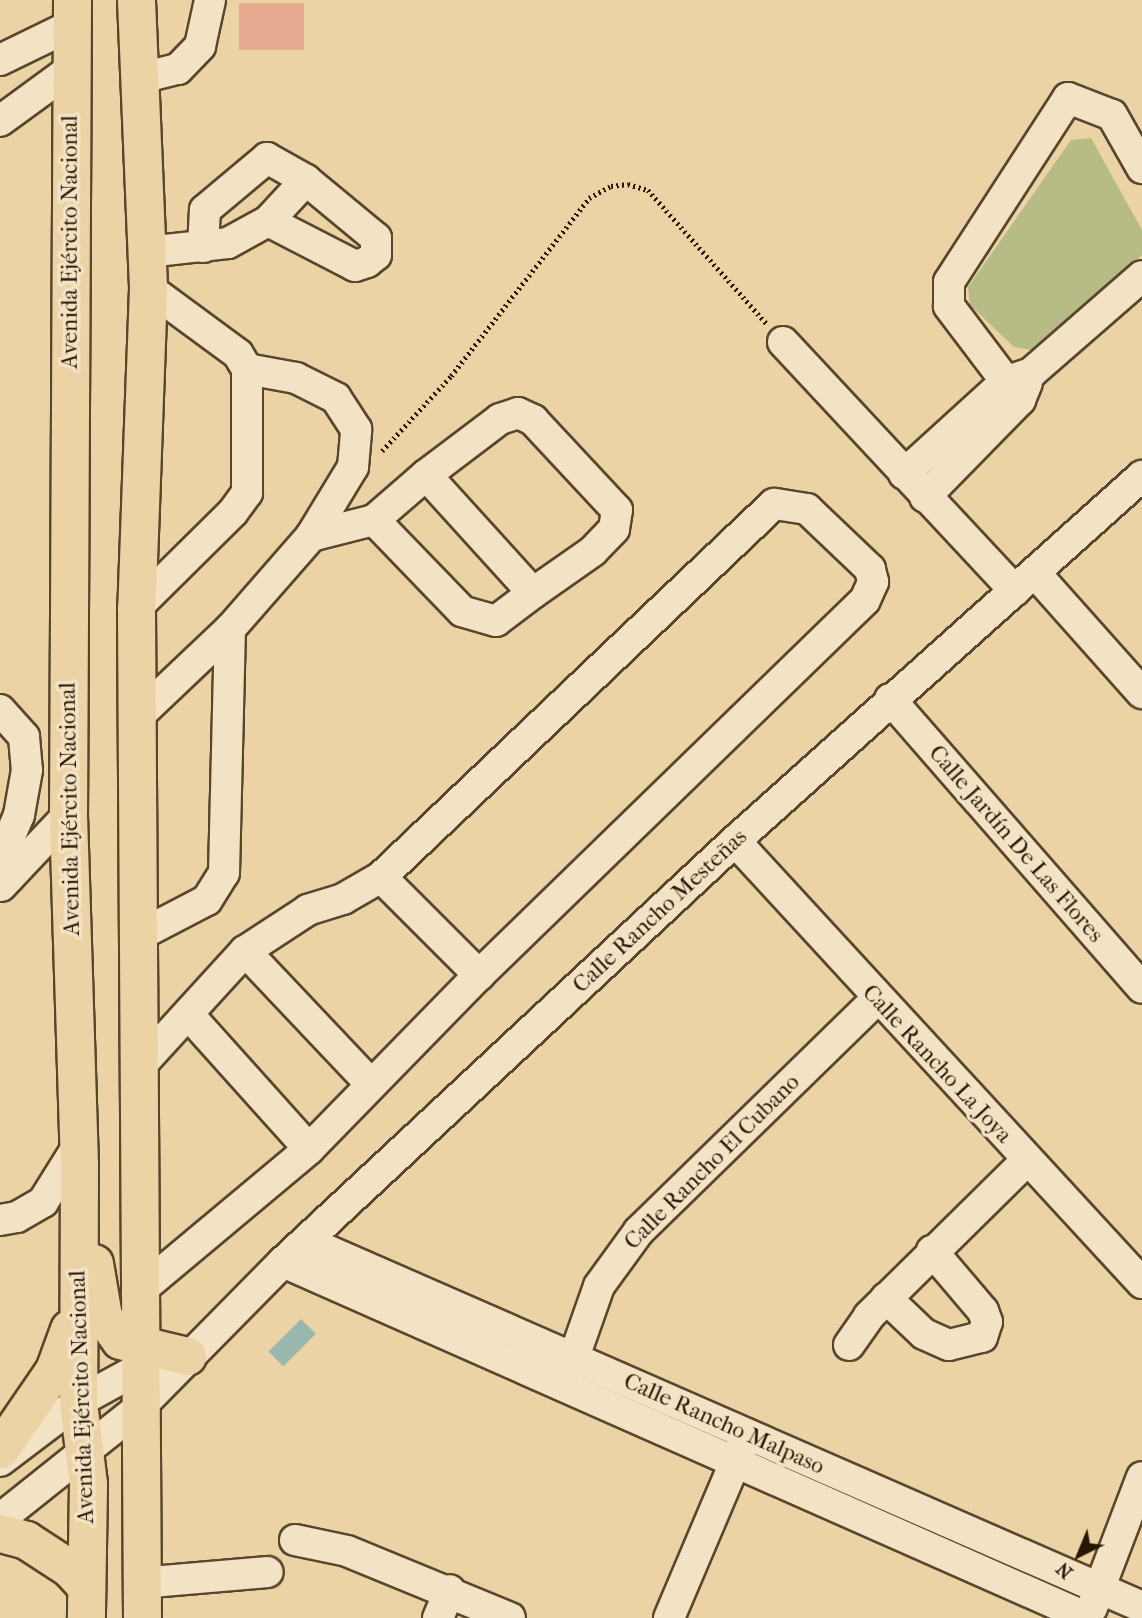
<!DOCTYPE html>
<meta charset="utf-8">
<style>
body{margin:0}
#map{position:relative;width:1142px;height:1618px;overflow:hidden;background:#ecd3a5;font-family:"IM FELL French Canon",serif}
div>[style]{position:absolute}
.green>*{inset:0;background:#b7bc87}
.water>*{inset:0;background:#99b7ad;transform-origin:0 0}
.building>*{inset:0;background:#e5aa90;transform-origin:0 0}
.path>*{height:4.5px;margin-top:-2.25px;transform-origin:0;background:repeating-linear-gradient(90deg,#271705 0 2px,transparent 0 5.5px)}
.roads{filter:drop-shadow(2px 0 #58462d) drop-shadow(-2px 0 #58462d) drop-shadow(0 2px #58462d) drop-shadow(0 -2px #58462d)}
.minor>*{height:30px;margin:-15px;padding:0 15px;transform-origin:15px;border-radius:15px;background:#f3e2c4}
.major>*{height:37px;margin:-18.5px;padding:0 18.5px;transform-origin:18.5px;border-radius:18.5px;background:#ecd3a5}
span{translate:-50% -50%;white-space:nowrap;text-align:center;line-height:1.15;-webkit-text-stroke:7px #f3e2c4;paint-order:stroke}
.street-label{font-size:23px;color:#271705}
.north{position:absolute;left:1044px;top:1520px;width:70px;height:70px;-webkit-text-stroke:5px #f3e2c4;paint-order:stroke;rotate:223deg;font-size:19px;font-weight:700;line-height:28px;text-align:center;color:#271705}
.north::after{content:'';display:block;margin:auto;width:24px;height:32px;background:#271705;clip-path:polygon(50% 0,100% 100%,50% 72%,0 100%)}
</style>
<div id="map">
<div class="green">
<i style="clip-path:polygon(1091px 138px,1142px 230px,1142px 255px,1036px 351px,1014px 347px,970px 305px,968px 287px,1071px 140px)"></i>
</div>
<div class="water">
<i style="left:301px;top:1319px;width:21px;height:46px;rotate:45deg"></i>
</div>
<div class="building">
<i style="left:304px;top:3px;width:47px;height:65px;rotate:90deg"></i>
</div>
<div class="path">
<i style="left:382px;top:451px;width:102px;rotate:-47.4deg"></i>
<i style="left:451px;top:376px;width:225px;rotate:-52.2deg"></i>
<i style="left:589px;top:198px;width:25px;rotate:-29deg"></i>
<i style="left:611px;top:186px;width:17px;rotate:-7deg"></i>
<i style="left:628px;top:184px;width:21px;rotate:17deg"></i>
<i style="left:648px;top:190px;width:178px;rotate:48.4deg"></i>
</div>
<div class="roads">
<div class="minor">
<i style="left:0;top:60px;width:80px;rotate:-25.9deg"></i>
<i style="left:141px;top:78px;width:38px;rotate:-14deg"></i>
<i style="left:178px;top:69px;width:32px;rotate:-46deg"></i>
<i style="left:200px;top:46px;width:47px;rotate:-77.7deg"></i>
<i style="left:0;top:121px;width:88px;rotate:-36.2deg"></i>
<i style="left:203px;top:247px;width:37px;rotate:-87deg"></i>
<i style="left:205px;top:210px;width:81px;rotate:-40deg"></i>
<i style="left:267px;top:158px;width:45px;rotate:29.4deg"></i>
<i style="left:306px;top:180px;width:56px;rotate:132.8deg"></i>
<i style="left:147px;top:252px;width:81px;rotate:-6.3deg"></i>
<i style="left:228px;top:243px;width:46px;rotate:-28.8deg"></i>
<i style="left:268px;top:221px;width:98px;rotate:27.3deg"></i>
<i style="left:355px;top:266px;width:13px;rotate:-18deg"></i>
<i style="left:367px;top:262px;width:11px;rotate:-38deg"></i>
<i style="left:376px;top:255px;width:17px;rotate:-90deg"></i>
<i style="left:376px;top:238px;width:91px;rotate:-140.4deg"></i>
<i style="left:783px;top:342px;width:340px;rotate:47deg"></i>
<i style="left:1020px;top:400px;width:118px;rotate:-127.1deg"></i>
<i style="left:949px;top:306px;width:24px;rotate:-90deg"></i>
<i style="left:949px;top:282px;width:219px;rotate:-57.1deg"></i>
<i style="left:1068px;top:98px;width:47px;rotate:21.1deg"></i>
<i style="left:1112px;top:115px;width:61px;rotate:60.5deg"></i>
<i style="left:904px;top:474px;width:137px;rotate:-42.3deg"></i>
<i style="left:1005px;top:382px;width:28px;rotate:-19deg"></i>
<i style="left:1031px;top:373px;width:147px;rotate:-41.1deg"></i>
<i style="left:426px;top:475px;width:93px;rotate:-37.1deg"></i>
<i style="left:500px;top:419px;width:19px;rotate:-18deg"></i>
<i style="left:518px;top:413px;width:17px;rotate:25deg"></i>
<i style="left:533px;top:420px;width:123px;rotate:47deg"></i>
<i style="left:617px;top:510px;width:19px;rotate:99deg"></i>
<i style="left:614px;top:529px;width:30px;rotate:134deg"></i>
<i style="left:593px;top:551px;width:73px;rotate:145deg"></i>
<i style="left:925px;top:497px;width:136px;rotate:-45.6deg"></i>
<i style="left:1020px;top:400px;width:18px;rotate:-68deg"></i>
<i style="left:311px;top:536px;width:65px;rotate:-14.3deg"></i>
<i style="left:374px;top:520px;width:69px;rotate:-40.9deg"></i>
<i style="left:426px;top:475px;width:159px;rotate:47.8deg"></i>
<i style="left:533px;top:593px;width:46px;rotate:142.9deg"></i>
<i style="left:496px;top:621px;width:35px;rotate:-164deg"></i>
<i style="left:462px;top:611px;width:127px;rotate:-134deg"></i>
<i style="left:1035px;top:573px;width:161px;rotate:48.3deg"></i>
<i style="left:136px;top:608px;width:136px;rotate:-44.7deg"></i>
<i style="left:233px;top:512px;width:24px;rotate:-54deg"></i>
<i style="left:247px;top:493px;width:124px;rotate:-90deg"></i>
<i style="left:247px;top:369px;width:17px;rotate:-121deg"></i>
<i style="left:238px;top:354px;width:112px;rotate:-143.7deg"></i>
<i style="left:890px;top:699px;width:383px;rotate:48.9deg"></i>
<i style="left:0;top:710px;width:36px;rotate:48deg"></i>
<i style="left:24px;top:737px;width:33px;rotate:85deg"></i>
<i style="left:27px;top:770px;width:46px;rotate:100.1deg"></i>
<i style="left:19px;top:815px;width:30px;rotate:113deg"></i>
<i style="left:7px;top:843px;width:35px;rotate:88deg"></i>
<i style="left:135px;top:719px;width:131px;rotate:-43.5deg"></i>
<i style="left:230px;top:629px;width:123px;rotate:-48.9deg"></i>
<i style="left:311px;top:536px;width:81px;rotate:-58.7deg"></i>
<i style="left:353px;top:467px;width:38px;rotate:-85deg"></i>
<i style="left:356px;top:429px;width:37px;rotate:-123deg"></i>
<i style="left:336px;top:398px;width:45px;rotate:-153.4deg"></i>
<i style="left:296px;top:378px;width:50px;rotate:-169.6deg"></i>
<i style="left:735px;top:841px;width:601px;rotate:47.36deg"></i>
<i style="left:381px;top:877px;width:139px;rotate:45deg"></i>
<i style="left:1px;top:886px;width:98px;rotate:-46.7deg"></i>
<i style="left:136px;top:937px;width:80px;rotate:-27.5deg"></i>
<i style="left:207px;top:900px;width:32px;rotate:-58deg"></i>
<i style="left:224px;top:873px;width:244px;rotate:-88.6deg"></i>
<i style="left:245px;top:951px;width:182px;rotate:46.6deg"></i>
<i style="left:188px;top:1014px;width:181px;rotate:48.1deg"></i>
<i style="left:0;top:1220px;width:17px;rotate:-10deg"></i>
<i style="left:17px;top:1217px;width:30px;rotate:-30deg"></i>
<i style="left:43px;top:1202px;width:66px;rotate:-58deg"></i>
<i style="left:306px;top:1241px;width:913px;rotate:23.64deg"></i>
<i style="left:283px;top:1262px;width:880px;rotate:23.86deg"></i>
<i style="left:137px;top:1293px;width:224px;rotate:-39.9deg"></i>
<i style="left:309px;top:1149px;width:243px;rotate:-45.7deg"></i>
<i style="left:479px;top:975px;width:538px;rotate:-44.17deg"></i>
<i style="left:865px;top:600px;width:20px;rotate:-66deg"></i>
<i style="left:873px;top:582px;width:13px;rotate:-103deg"></i>
<i style="left:870px;top:569px;width:87px;rotate:-136.4deg"></i>
<i style="left:807px;top:509px;width:33px;rotate:-171deg"></i>
<i style="left:774px;top:504px;width:542px;rotate:136.5deg"></i>
<i style="left:381px;top:877px;width:44px;rotate:149.9deg"></i>
<i style="left:343px;top:899px;width:37px;rotate:163deg"></i>
<i style="left:308px;top:910px;width:75px;rotate:146.9deg"></i>
<i style="left:245px;top:951px;width:156px;rotate:132.4deg"></i>
<i style="left:886px;top:1298px;width:52px;rotate:43.5deg"></i>
<i style="left:924px;top:1334px;width:27px;rotate:24deg"></i>
<i style="left:949px;top:1345px;width:34px;rotate:-14deg"></i>
<i style="left:982px;top:1337px;width:16px;rotate:-72deg"></i>
<i style="left:987px;top:1322px;width:12px;rotate:-110deg"></i>
<i style="left:983px;top:1311px;width:79px;rotate:-130.4deg"></i>
<i style="left:849px;top:1345px;width:35px;rotate:-55deg"></i>
<i style="left:869px;top:1316px;width:221px;rotate:-44.6deg"></i>
<i style="left:567px;top:1377px;width:96px;rotate:-70.6deg"></i>
<i style="left:599px;top:1286px;width:68px;rotate:-54deg"></i>
<i style="left:639px;top:1231px;width:332px;rotate:-44.3deg"></i>
<i style="left:0;top:1461px;width:98px;rotate:-37.1deg"></i>
<i style="left:78px;top:1402px;width:71px;rotate:-28.7deg"></i>
<i style="left:140px;top:1368px;width:21px;rotate:-14deg"></i>
<i style="left:0;top:1519px;width:178px;rotate:-38.6deg"></i>
<i style="left:139px;top:1408px;width:205px;rotate:-45.4deg"></i>
<i style="left:283px;top:1262px;width:618px;rotate:-42.97deg"></i>
<i style="left:735px;top:841px;width:547px;rotate:-41.89deg"></i>
<i style="left:295px;top:1540px;width:53px;rotate:11.9deg"></i>
<i style="left:347px;top:1551px;width:176px;rotate:22.3deg"></i>
<i style="left:140px;top:1583px;width:128px;rotate:-4.9deg"></i>
<i style="left:1092px;top:1608px;width:140px;rotate:-69.1deg"></i>
<i style="left:438px;top:1618px;width:30px;rotate:-67deg"></i>
<i style="left:669px;top:1618px;width:189px;rotate:-67deg"></i>
</div>
<div class="major">
<i style="left:72px;top:0;width:815px;rotate:90.28deg"></i>
<i style="left:68px;top:815px;width:350px;rotate:88.2deg"></i>
<i style="left:79px;top:1165px;width:237px;rotate:90.2deg"></i>
<i style="left:78px;top:1402px;width:83px;rotate:83deg"></i>
<i style="left:88px;top:1484px;width:134px;rotate:90.9deg"></i>
<i style="left:136px;top:0;width:288px;rotate:87.6deg"></i>
<i style="left:148px;top:288px;width:320px;rotate:92.1deg"></i>
<i style="left:136px;top:608px;width:1010px;rotate:89.66deg"></i>
<i style="left:94px;top:1263px;width:54px;rotate:80.4deg"></i>
<i style="left:103px;top:1316px;width:29px;rotate:55deg"></i>
<i style="left:120px;top:1340px;width:69px;rotate:13.4deg"></i>
<i style="left:0;top:1449px;width:96px;rotate:-55.6deg"></i>
<i style="left:54px;top:1370px;width:44px;rotate:-69.9deg"></i>
<i style="left:0;top:1533px;width:27px;rotate:15deg"></i>
<i style="left:26px;top:1540px;width:51px;rotate:33.1deg"></i>
<i style="left:69px;top:1568px;width:25px;rotate:47deg"></i>
</div>
</div>
<div class="street-label">
<span style="left:70px;top:242px;rotate:-90deg">Avenida Ejército Nacional</span>
<span style="left:70px;top:809px;rotate:-91deg">Avenida Ejército Nacional</span>
<span style="left:1016px;top:844px;rotate:49deg">Calle Jardín De Las Flores</span>
<span style="left:660px;top:911px;rotate:-43deg">Calle Rancho Mesteñas</span>
<span style="left:937px;top:1064px;rotate:47deg">Calle Rancho La Joya</span>
<span style="left:712px;top:1162px;rotate:-45deg">Calle Rancho El Cubano</span>
<span style="left:82px;top:1397px;rotate:-92deg">Avenida Ejército Nacional</span>
<span style="left:724px;top:1424px;rotate:24deg">Calle Rancho Malpaso</span>
</div>
<div class="north">N</div>
</div>
